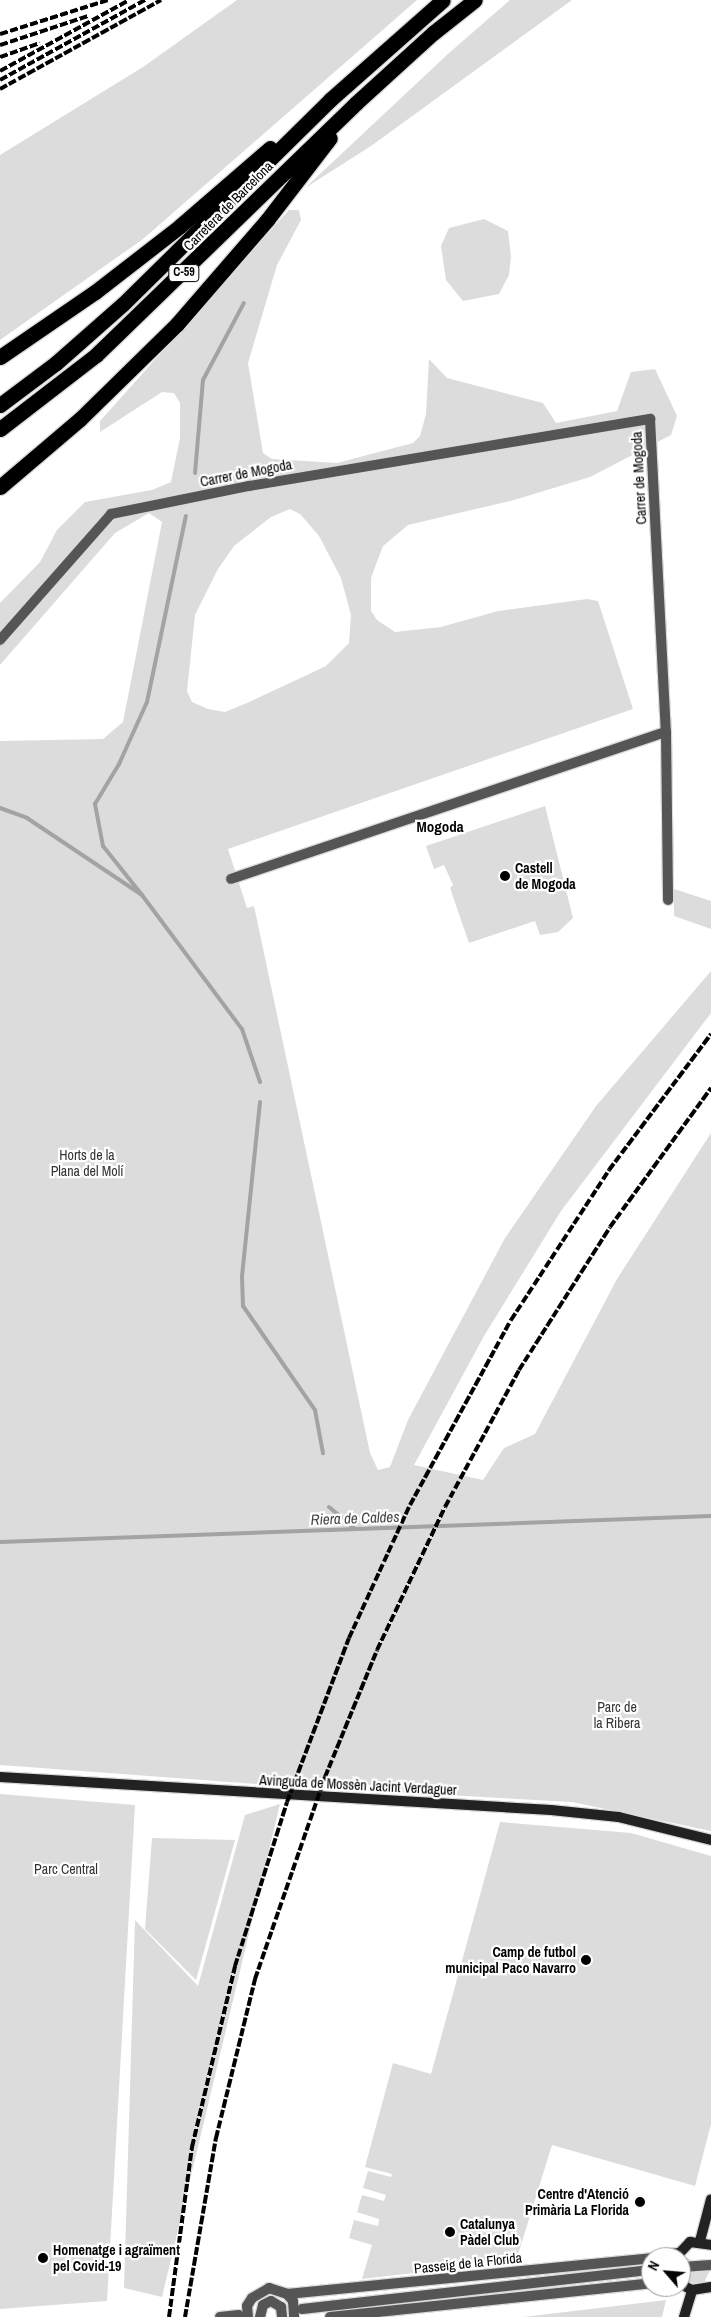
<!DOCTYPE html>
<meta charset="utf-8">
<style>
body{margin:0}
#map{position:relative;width:711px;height:2317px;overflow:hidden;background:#fff;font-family:"Archivo Narrow",sans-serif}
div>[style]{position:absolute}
.green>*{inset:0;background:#dcdcdc}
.stream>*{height:4px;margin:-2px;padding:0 2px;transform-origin:2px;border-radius:2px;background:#a3a3a3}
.roads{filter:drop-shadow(1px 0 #dbdbdb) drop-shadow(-1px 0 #dbdbdb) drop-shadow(0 1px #dbdbdb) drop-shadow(0 -1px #dbdbdb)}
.street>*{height:10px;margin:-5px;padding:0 5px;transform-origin:5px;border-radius:5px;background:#555}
.secondary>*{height:10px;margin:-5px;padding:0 5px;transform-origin:5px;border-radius:5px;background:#222}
.highway>*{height:15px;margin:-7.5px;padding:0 7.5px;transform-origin:7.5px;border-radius:7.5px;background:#000}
.rail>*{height:4px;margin-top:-2px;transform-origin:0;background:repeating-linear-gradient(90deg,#000 0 8px,transparent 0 10.5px)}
.dots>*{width:14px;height:14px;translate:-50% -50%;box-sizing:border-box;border:2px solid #fff;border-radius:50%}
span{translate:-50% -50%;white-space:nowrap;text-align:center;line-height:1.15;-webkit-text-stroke:4.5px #fff;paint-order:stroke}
.shield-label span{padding:1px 4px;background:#fff;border:1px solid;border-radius:4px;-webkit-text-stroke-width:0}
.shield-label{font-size:12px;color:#000;font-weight:700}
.street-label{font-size:14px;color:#000}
.poi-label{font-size:14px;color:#000;font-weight:700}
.left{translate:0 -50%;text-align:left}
.right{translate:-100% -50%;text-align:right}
.park-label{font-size:14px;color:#333}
.neighbourhood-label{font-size:15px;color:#000;font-weight:700}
.water-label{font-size:15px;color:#444;font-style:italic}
.north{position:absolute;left:641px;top:2247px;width:50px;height:50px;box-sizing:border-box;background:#fff;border:1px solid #999;border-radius:50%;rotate:297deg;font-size:14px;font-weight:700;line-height:20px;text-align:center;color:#000}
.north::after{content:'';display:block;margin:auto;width:18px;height:22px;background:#000;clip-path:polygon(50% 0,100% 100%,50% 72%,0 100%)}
</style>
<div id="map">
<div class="green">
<i style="clip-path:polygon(237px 0,417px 0,143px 239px,0 340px,0 155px,143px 67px)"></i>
<i style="clip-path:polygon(510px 0,572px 0,371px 146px,305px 188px,449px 53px)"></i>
<i style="clip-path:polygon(evenodd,289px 210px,299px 210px,301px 220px,277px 265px,248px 363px,263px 453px,272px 459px,337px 463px,413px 443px,420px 436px,426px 414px,429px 359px,447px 378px,543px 403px,556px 423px,617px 411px,631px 372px,655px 369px,677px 416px,671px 435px,590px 477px,514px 500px,408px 525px,383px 546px,371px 578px,371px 611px,377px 620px,395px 632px,441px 627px,498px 611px,587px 599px,598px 601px,633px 709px,228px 849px,247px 908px,254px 906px,370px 1453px,378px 1470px,390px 1467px,408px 1420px,505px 1238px,596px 1106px,711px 971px,711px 1013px,561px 1211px,484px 1336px,414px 1465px,483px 1480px,504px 1448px,535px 1434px,617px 1279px,711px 1133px,711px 1831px,572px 1802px,284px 1786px,0 1765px,0 741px,103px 739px,123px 722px,162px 522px,149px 513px,115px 533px,0 665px,0 603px,40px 562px,57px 530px,85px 502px,152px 490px,171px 482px,180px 438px,180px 403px,174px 393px,162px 392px,100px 432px,100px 421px,289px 210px,290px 509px,300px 514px,319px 536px,341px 578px,351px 615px,349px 643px,326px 666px,247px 703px,225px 712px,208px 709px,192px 702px,187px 691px,195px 615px,218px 569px,234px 546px,271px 517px,290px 509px)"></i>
<i style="clip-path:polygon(484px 219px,508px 231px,511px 256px,509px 275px,499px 294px,463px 301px,446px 280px,441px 246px,449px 228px)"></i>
<i style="clip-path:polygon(545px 806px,573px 918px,558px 932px,540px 935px,535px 921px,469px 943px,450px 888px,453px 885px,444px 865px,434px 869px,426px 846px)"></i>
<i style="clip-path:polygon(674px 889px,711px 901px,711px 929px,674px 916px)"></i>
<i style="clip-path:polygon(0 1794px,135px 1805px,107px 2301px,0 2309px)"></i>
<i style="clip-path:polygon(280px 1804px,162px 2297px,124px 2288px,135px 1920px,198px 1986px,245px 1815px)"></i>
<i style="clip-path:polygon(500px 1822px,631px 1833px,711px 1856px,711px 2124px,695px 2186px,552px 2145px,516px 2261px,362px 2279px,372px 2245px,349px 2238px,354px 2220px,378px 2226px,379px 2219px,357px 2212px,362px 2195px,384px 2201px,386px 2195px,363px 2188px,368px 2171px,391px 2177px,392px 2174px,365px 2167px,393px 2063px,431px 2074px)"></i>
<i style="clip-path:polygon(152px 1838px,235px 1840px,196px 1980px,145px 1929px)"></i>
<i style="clip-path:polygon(677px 2253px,711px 2269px,705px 2280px,705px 2290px,681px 2284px,681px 2257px)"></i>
<i style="clip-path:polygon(666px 2300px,662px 2317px,523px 2317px)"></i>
</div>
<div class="stream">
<i style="left:195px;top:473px;width:93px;rotate:-85.1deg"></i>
<i style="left:203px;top:380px;width:87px;rotate:-62deg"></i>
<i style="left:0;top:808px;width:29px;rotate:20deg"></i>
<i style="left:27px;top:818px;width:138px;rotate:33.8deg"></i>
<i style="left:142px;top:895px;width:167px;rotate:53.3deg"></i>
<i style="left:242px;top:1029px;width:56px;rotate:71.2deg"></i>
<i style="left:142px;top:895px;width:63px;rotate:-128.5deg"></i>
<i style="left:103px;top:846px;width:43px;rotate:-100.8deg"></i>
<i style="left:95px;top:804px;width:47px;rotate:-59deg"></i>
<i style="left:119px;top:764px;width:68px;rotate:-65.7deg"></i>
<i style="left:147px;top:702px;width:190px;rotate:-78.2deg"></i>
<i style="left:260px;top:1102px;width:176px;rotate:95.9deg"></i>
<i style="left:242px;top:1277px;width:29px;rotate:88deg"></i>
<i style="left:243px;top:1306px;width:126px;rotate:55.3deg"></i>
<i style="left:315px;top:1410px;width:44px;rotate:79.5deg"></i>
<i style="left:329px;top:1507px;width:34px;rotate:40deg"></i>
<i style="left:0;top:1542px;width:711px;rotate:-2.09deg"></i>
</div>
<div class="roads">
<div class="street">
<i style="left:0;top:640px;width:168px;rotate:-48.6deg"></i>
<i style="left:111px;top:514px;width:141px;rotate:-11.5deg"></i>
<i style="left:249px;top:486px;width:407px;rotate:-9.5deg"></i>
<i style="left:650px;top:419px;width:313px;rotate:87.1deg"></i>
<i style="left:666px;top:732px;width:168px;rotate:89.3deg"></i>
<i style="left:231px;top:879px;width:459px;rotate:-18.7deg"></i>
<i style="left:659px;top:2257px;width:18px;rotate:-13deg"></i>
<i style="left:682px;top:2267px;width:29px;rotate:-4deg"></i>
<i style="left:287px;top:2294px;width:366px;rotate:-5.6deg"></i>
<i style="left:302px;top:2309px;width:351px;rotate:-6.4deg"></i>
<i style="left:220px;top:2317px;width:19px;rotate:-6deg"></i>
<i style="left:248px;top:2317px;width:11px;rotate:-95deg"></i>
<i style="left:247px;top:2306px;width:9px;rotate:-58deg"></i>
<i style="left:252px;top:2298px;width:20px;rotate:-30deg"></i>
<i style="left:269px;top:2288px;width:19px;rotate:18deg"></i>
<i style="left:287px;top:2294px;width:9px;rotate:49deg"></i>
<i style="left:293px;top:2301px;width:16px;rotate:86deg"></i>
<i style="left:260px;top:2317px;width:12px;rotate:-76deg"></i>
<i style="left:263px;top:2305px;width:9px;rotate:-27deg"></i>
<i style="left:271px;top:2301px;width:12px;rotate:31deg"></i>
<i style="left:281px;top:2307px;width:10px;rotate:84deg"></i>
<i style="left:330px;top:2317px;width:323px;rotate:-6deg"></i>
</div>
<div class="secondary">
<i style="left:0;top:1777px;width:552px;rotate:3.43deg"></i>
<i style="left:551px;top:1810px;width:68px;rotate:5.9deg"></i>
<i style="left:619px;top:1817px;width:95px;rotate:14deg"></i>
<i style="left:700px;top:2241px;width:43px;rotate:-75.3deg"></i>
<i style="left:676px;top:2257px;width:21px;rotate:-47deg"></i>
<i style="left:690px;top:2242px;width:21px;rotate:8deg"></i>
<i style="left:681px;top:2284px;width:13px;rotate:29deg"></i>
<i style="left:692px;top:2290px;width:19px;rotate:-9deg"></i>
<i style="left:684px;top:2317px;width:28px;rotate:-73deg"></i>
</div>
<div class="highway">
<i style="left:0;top:357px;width:115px;rotate:-34.4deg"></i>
<i style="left:95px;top:292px;width:108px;rotate:-37.8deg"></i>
<i style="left:180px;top:226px;width:119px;rotate:-40.9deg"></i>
<i style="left:0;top:405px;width:70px;rotate:-36.9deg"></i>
<i style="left:56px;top:363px;width:89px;rotate:-41.4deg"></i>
<i style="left:123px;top:304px;width:292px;rotate:-44.6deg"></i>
<i style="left:331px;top:99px;width:149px;rotate:-41.5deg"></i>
<i style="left:0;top:429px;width:121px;rotate:-37.6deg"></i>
<i style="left:96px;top:355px;width:362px;rotate:-44.1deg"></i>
<i style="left:356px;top:103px;width:104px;rotate:-42.3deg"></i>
<i style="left:433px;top:33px;width:53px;rotate:-38.2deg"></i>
<i style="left:0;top:487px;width:105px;rotate:-40.4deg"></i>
<i style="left:80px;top:419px;width:136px;rotate:-44.4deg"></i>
<i style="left:177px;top:324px;width:138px;rotate:-49.1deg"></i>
<i style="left:267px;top:220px;width:103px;rotate:-52.5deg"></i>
</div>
</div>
<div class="rail">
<i style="left:0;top:34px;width:113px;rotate:-17.5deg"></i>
<i style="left:0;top:45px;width:93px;rotate:-18.2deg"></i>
<i style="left:0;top:57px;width:42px;rotate:-19.3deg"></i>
<i style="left:0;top:71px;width:147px;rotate:-28.8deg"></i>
<i style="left:0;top:80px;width:166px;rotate:-28.9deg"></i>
<i style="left:0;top:89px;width:184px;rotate:-28.9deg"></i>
<i style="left:169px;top:2317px;width:172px;rotate:-82.3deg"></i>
<i style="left:192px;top:2147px;width:186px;rotate:-76.6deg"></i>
<i style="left:235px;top:1966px;width:172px;rotate:-72.4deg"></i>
<i style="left:287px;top:1802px;width:175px;rotate:-69.3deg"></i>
<i style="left:349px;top:1638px;width:146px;rotate:-65.4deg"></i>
<i style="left:410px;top:1505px;width:211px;rotate:-61.4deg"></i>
<i style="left:511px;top:1320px;width:179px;rotate:-56.8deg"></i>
<i style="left:609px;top:1170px;width:170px;rotate:-53.1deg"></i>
<i style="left:185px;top:2317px;width:182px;rotate:-80.2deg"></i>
<i style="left:216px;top:2138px;width:164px;rotate:-76.2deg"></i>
<i style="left:255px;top:1979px;width:214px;rotate:-70.9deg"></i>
<i style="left:325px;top:1777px;width:137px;rotate:-67.7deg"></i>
<i style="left:377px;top:1650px;width:158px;rotate:-64.6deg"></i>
<i style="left:445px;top:1507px;width:156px;rotate:-61.6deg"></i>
<i style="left:519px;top:1370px;width:169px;rotate:-57.5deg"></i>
<i style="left:610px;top:1227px;width:172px;rotate:-54deg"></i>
</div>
<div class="dots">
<i style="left:505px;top:876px;background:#000"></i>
<i style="left:586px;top:1960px;background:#000"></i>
<i style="left:640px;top:2202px;background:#000"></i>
<i style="left:450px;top:2232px;background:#000"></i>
<i style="left:43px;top:2258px;background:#000"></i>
</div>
<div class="shield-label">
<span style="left:184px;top:273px">C-59</span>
</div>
<div class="street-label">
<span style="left:228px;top:206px;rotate:-45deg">Carretera de Barcelona</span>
<span style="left:246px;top:473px;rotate:-11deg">Carrer de Mogoda</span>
<span style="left:639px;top:478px;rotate:-93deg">Carrer de Mogoda</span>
<span style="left:358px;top:1785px;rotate:3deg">Avinguda de Mossèn Jacint Verdaguer</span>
<span style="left:468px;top:2263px;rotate:-6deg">Passeig de la Florida</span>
</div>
<div class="poi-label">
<span class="left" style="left:515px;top:876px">Castell<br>de Mogoda</span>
<span class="right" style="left:576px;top:1960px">Camp de futbol<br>municipal Paco Navarro</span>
<span class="right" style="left:629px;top:2202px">Centre d'Atenció<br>Primària La Florida</span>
<span class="left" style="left:460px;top:2232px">Catalunya<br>Pàdel Club</span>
<span class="left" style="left:53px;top:2258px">Homenatge i agraïment<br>pel Covid-19</span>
</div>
<div class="park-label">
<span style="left:87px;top:1163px">Horts de la<br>Plana del Molí</span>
<span style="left:617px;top:1715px">Parc de<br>la Ribera</span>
<span style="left:66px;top:1869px">Parc Central</span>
</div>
<div class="neighbourhood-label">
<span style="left:440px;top:827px">Mogoda</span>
</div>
<div class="water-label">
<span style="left:355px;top:1518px;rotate:-2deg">Riera de Caldes</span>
</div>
<div class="north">N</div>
</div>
